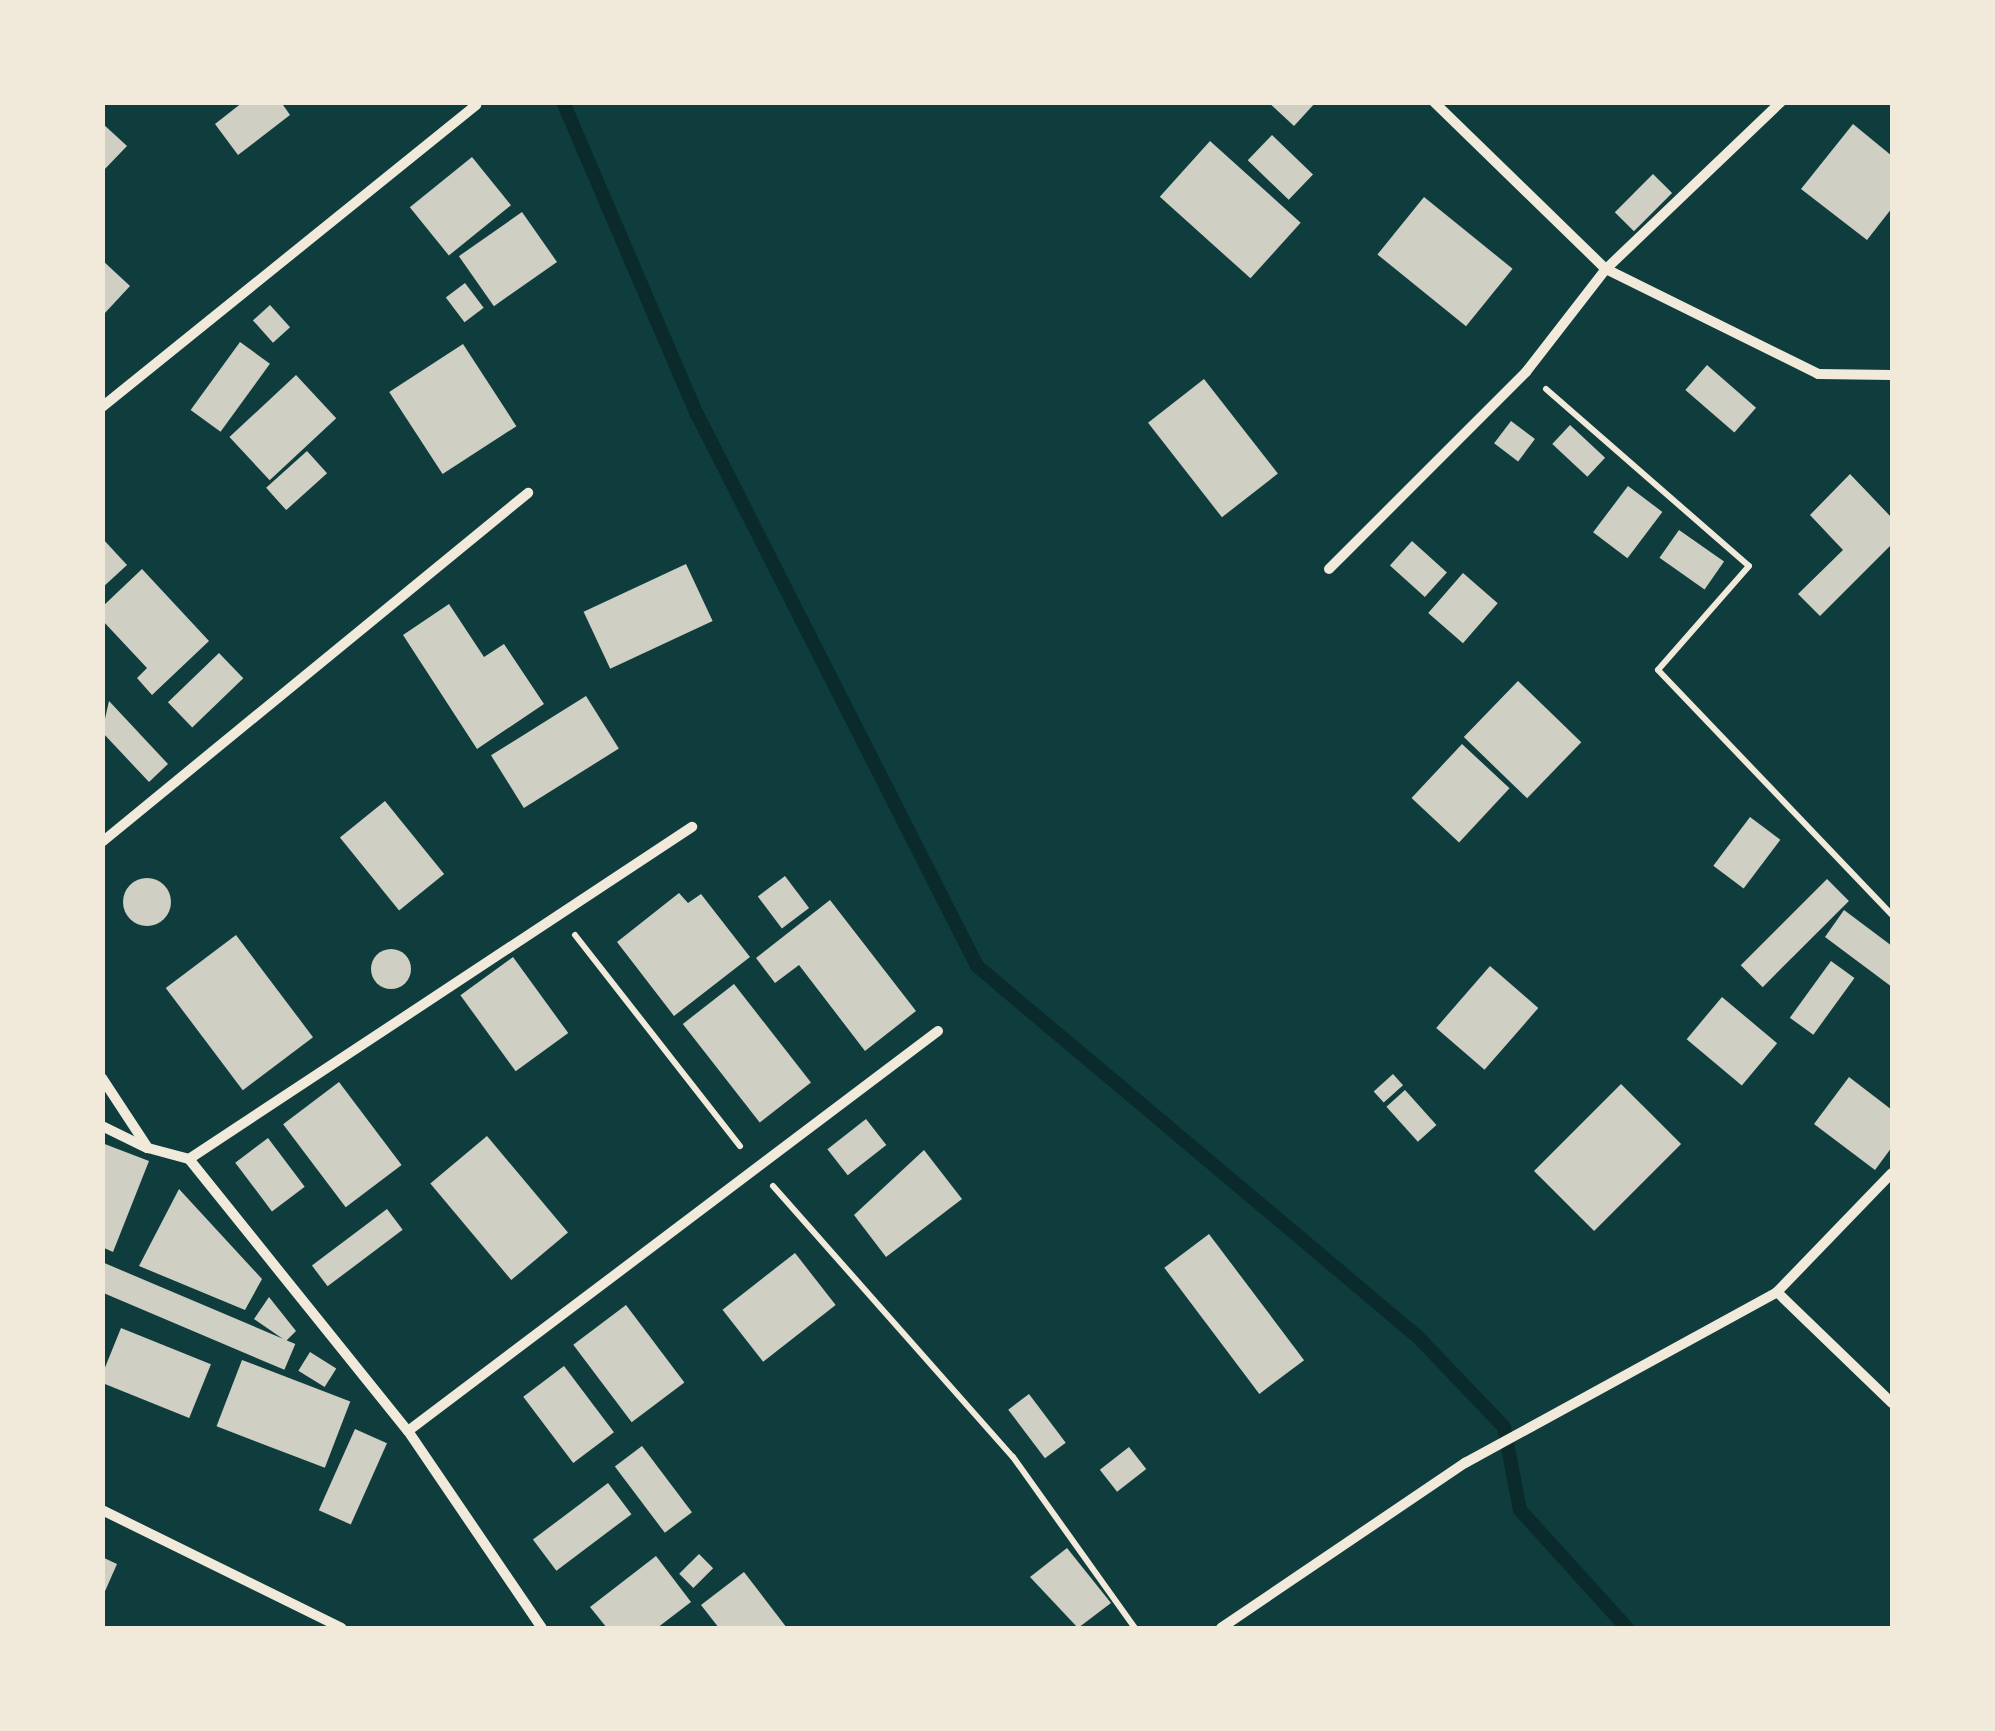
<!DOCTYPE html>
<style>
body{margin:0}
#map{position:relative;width:1995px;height:1731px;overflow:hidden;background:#0f3d3e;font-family:Mulish,sans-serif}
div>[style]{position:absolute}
.stream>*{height:14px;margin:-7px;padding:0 7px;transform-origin:7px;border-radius:7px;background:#0a2a2b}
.building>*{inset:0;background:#cfcfc3;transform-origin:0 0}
.round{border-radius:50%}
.path>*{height:6px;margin:-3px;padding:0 3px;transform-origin:3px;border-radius:3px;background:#f1e9da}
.minor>*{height:10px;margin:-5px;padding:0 5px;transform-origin:5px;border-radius:5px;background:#f1e9da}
span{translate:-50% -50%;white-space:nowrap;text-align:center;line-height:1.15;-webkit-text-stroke:9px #f1e9da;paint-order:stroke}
.frame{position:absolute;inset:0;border:105px solid #f1e9da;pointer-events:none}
</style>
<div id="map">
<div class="stream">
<i style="left:563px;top:102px;width:340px;rotate:66.8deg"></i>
<i style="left:697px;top:414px;width:619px;rotate:63.1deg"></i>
<i style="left:977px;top:966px;width:576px;rotate:40.07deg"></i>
<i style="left:1418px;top:1337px;width:124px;rotate:46.3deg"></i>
<i style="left:1504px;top:1427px;width:85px;rotate:79.1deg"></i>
<i style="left:1520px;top:1510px;width:159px;rotate:47.8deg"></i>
</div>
<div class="building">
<i style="clip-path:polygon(243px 102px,281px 102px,290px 115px,238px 155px,215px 124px)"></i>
<i style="clip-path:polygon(1268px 102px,1316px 102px,1294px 126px)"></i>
<i style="clip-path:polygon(102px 123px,127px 146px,102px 172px)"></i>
<i style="clip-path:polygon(1853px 124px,1892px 156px,1892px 208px,1867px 240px,1801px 189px)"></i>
<i style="left:1272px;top:135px;width:57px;height:35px;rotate:44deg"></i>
<i style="left:1210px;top:141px;width:122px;height:75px;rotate:42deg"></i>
<i style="left:472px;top:157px;width:62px;height:80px;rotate:51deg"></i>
<i style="left:1653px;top:174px;width:27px;height:54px;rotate:45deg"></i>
<i style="left:1424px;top:197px;width:114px;height:74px;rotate:39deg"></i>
<i style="left:522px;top:212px;width:61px;height:77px;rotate:55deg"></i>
<i style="clip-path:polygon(102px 260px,130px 286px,104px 314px,102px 312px)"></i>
<i style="left:465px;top:283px;width:31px;height:24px;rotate:53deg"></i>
<i style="left:270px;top:305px;width:30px;height:23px;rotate:48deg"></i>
<i style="left:240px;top:342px;width:37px;height:84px;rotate:36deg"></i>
<i style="left:463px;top:344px;width:98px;height:88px;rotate:57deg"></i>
<i style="left:1707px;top:365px;width:65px;height:33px;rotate:41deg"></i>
<i style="left:296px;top:375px;width:59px;height:91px;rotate:47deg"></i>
<i style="left:1204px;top:379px;width:120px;height:71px;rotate:52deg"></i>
<i style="left:1511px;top:421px;width:30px;height:28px;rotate:37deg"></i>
<i style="left:1570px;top:425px;width:48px;height:26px;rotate:43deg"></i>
<i style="left:307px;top:451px;width:30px;height:55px;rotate:48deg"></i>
<i style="clip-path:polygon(1850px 474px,1892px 518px,1892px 544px,1820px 616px,1798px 594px,1843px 550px,1810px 515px)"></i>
<i style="left:1628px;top:486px;width:43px;height:58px;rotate:37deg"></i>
<i style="left:1679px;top:530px;width:55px;height:34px;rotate:35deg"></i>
<i style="clip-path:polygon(102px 538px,127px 565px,102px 588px)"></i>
<i style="left:1412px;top:541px;width:47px;height:33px;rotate:42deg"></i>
<i style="left:686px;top:564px;width:63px;height:113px;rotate:65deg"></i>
<i style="clip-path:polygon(142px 569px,209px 641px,152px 695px,137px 678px,147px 668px,102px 620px,102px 607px)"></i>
<i style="left:1463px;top:573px;width:46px;height:53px;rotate:41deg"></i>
<i style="clip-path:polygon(449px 604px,484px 657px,504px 644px,544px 704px,477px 749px,403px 635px)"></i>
<i style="left:219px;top:653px;width:35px;height:71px;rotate:46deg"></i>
<i style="left:1518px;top:681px;width:88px;height:78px;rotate:44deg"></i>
<i style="left:586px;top:696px;width:62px;height:112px;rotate:58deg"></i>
<i style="clip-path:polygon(109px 701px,168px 764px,149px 782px,102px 732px)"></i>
<i style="left:1462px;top:744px;width:65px;height:74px;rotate:43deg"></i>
<i style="left:385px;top:801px;width:94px;height:58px;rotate:51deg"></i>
<i style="left:1750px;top:817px;width:38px;height:61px;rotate:37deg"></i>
<i style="left:785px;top:876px;width:40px;height:34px;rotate:53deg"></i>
<i class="round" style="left:123px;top:878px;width:48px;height:48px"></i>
<i style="left:1827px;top:879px;width:31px;height:122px;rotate:45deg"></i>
<i style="clip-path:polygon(679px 893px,688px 903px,701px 894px,750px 957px,674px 1016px,617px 942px)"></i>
<i style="clip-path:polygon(830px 900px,916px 1011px,865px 1051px,799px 965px,775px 983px,756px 958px)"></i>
<i style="clip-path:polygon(1844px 910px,1892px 946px,1892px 987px,1825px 937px)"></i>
<i style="left:236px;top:935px;width:128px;height:88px;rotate:53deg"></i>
<i class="round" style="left:371px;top:949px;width:40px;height:40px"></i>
<i style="left:513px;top:957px;width:94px;height:65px;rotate:54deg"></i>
<i style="left:1831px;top:961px;width:29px;height:70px;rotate:36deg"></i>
<i style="left:1490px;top:966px;width:64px;height:82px;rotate:41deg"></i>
<i style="left:734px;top:984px;width:125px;height:65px;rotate:52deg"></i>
<i style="left:1722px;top:997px;width:72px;height:55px;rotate:40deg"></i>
<i style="left:1393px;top:1074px;width:15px;height:26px;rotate:48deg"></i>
<i style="clip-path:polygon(1849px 1077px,1892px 1110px,1892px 1147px,1875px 1170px,1814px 1124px)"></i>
<i style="left:339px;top:1082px;width:104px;height:70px;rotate:53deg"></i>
<i style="left:1621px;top:1084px;width:85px;height:123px;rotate:45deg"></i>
<i style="left:1405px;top:1090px;width:47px;height:25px;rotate:48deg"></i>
<i style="left:866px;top:1119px;width:33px;height:49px;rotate:52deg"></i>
<i style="left:487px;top:1136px;width:126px;height:74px;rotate:50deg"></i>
<i style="left:268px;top:1138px;width:61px;height:41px;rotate:53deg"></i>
<i style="clip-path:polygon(102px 1143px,149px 1161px,113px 1252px,102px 1247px)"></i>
<i style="clip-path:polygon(924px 1150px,962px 1199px,886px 1257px,854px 1215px)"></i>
<i style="clip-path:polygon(179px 1189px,262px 1279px,245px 1310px,139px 1266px)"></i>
<i style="left:387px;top:1209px;width:26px;height:94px;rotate:53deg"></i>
<i style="left:1209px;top:1234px;width:158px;height:56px;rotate:53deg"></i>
<i style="left:795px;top:1253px;width:66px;height:92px;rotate:52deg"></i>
<i style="left:102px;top:1262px;width:210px;height:28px;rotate:23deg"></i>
<i style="clip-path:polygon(269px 1297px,296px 1331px,286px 1341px,254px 1319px)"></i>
<i style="left:626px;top:1305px;width:97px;height:66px;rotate:53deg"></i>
<i style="left:121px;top:1328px;width:97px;height:58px;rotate:22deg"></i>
<i style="left:310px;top:1352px;width:31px;height:22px;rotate:32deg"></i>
<i style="left:242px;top:1360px;width:116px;height:71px;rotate:21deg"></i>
<i style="left:564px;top:1366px;width:83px;height:51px;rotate:53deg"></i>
<i style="left:1029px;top:1394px;width:61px;height:26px;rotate:53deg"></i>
<i style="left:355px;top:1429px;width:35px;height:89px;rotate:24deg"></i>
<i style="left:642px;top:1446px;width:83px;height:34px;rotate:53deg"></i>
<i style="left:1129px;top:1447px;width:28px;height:37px;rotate:52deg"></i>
<i style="left:608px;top:1483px;width:39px;height:94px;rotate:53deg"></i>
<i style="clip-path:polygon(1067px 1548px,1111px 1603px,1078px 1628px,1030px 1577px)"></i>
<i style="left:699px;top:1554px;width:20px;height:28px;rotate:45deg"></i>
<i style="clip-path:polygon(656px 1556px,691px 1602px,657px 1628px,607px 1628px,590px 1607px)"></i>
<i style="clip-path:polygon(102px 1557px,117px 1564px,102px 1598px)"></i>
<i style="clip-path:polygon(744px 1572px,787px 1628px,719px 1628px,701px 1605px)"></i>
</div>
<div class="path">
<i style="left:1546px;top:389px;width:269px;rotate:41.1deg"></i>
<i style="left:1749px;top:566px;width:138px;rotate:131.2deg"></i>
<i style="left:1658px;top:670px;width:339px;rotate:46.3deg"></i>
<i style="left:575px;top:935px;width:268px;rotate:52deg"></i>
<i style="left:773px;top:1186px;width:362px;rotate:48.5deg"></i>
<i style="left:1013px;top:1457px;width:210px;rotate:54.5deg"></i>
</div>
<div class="minor">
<i style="left:1434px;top:102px;width:240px;rotate:44.2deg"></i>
<i style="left:1606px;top:269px;width:237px;rotate:26.3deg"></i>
<i style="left:1818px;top:374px;width:74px;rotate:0.8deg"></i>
<i style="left:102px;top:407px;width:481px;rotate:-38.9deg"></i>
<i style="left:1329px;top:569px;width:279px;rotate:-45deg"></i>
<i style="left:1526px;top:372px;width:130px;rotate:-52.2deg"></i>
<i style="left:1606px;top:269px;width:242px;rotate:-43.7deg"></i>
<i style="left:102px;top:842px;width:551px;rotate:-39.33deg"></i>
<i style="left:102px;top:1078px;width:84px;rotate:56.7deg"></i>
<i style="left:148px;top:1148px;width:42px;rotate:15deg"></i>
<i style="left:189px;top:1159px;width:349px;rotate:51.2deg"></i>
<i style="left:408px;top:1431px;width:238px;rotate:55.8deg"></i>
<i style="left:102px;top:1126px;width:50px;rotate:26.1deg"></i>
<i style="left:189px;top:1159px;width:603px;rotate:-33.43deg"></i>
<i style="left:1777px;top:1292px;width:160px;rotate:44deg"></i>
<i style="left:408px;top:1431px;width:664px;rotate:-37.04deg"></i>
<i style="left:102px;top:1510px;width:267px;rotate:26.2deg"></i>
<i style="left:1221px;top:1628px;width:295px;rotate:-34.1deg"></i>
<i style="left:1465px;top:1463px;width:356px;rotate:-28.7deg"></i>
<i style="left:1777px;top:1292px;width:165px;rotate:-46deg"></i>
</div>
<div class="frame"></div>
</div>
